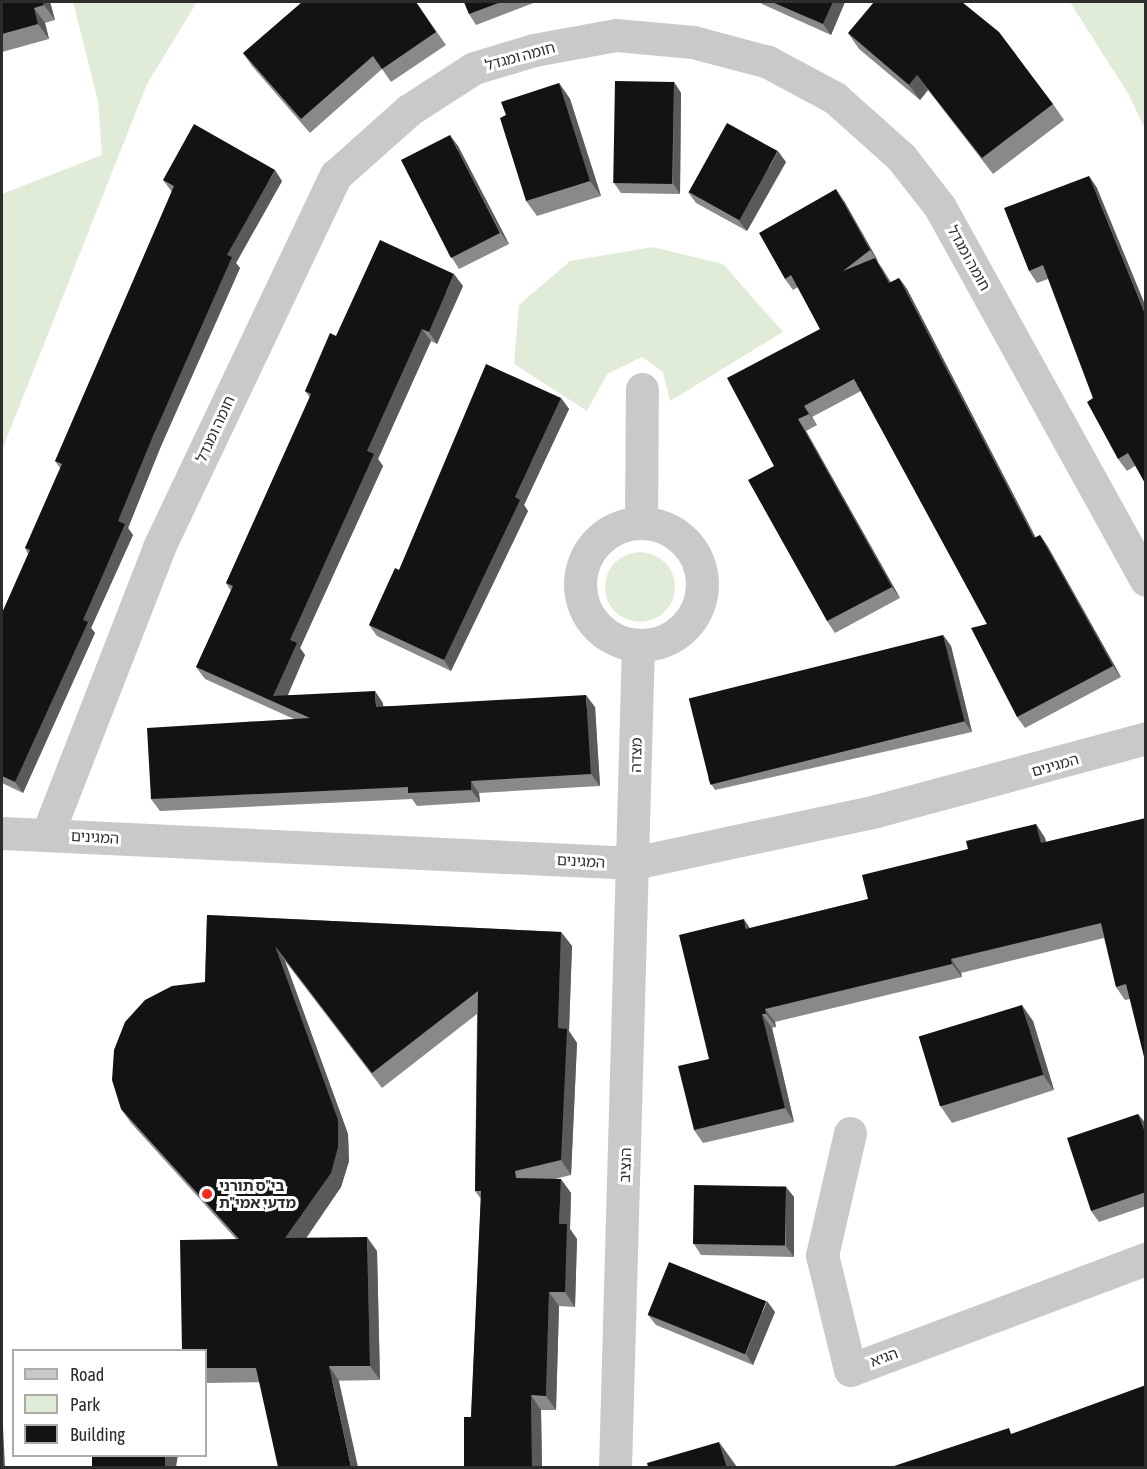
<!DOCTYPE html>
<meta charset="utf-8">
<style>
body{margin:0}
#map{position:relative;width:1147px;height:1469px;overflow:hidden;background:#fff;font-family:"Asap Condensed","Noto Sans Hebrew",sans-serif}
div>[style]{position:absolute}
.green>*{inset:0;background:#e0ecd8}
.round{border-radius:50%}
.minor>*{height:33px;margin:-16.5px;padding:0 16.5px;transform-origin:16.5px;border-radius:16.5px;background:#c9c9c9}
.minor>.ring{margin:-16.5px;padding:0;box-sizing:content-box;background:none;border:33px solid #c9c9c9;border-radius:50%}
.wall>*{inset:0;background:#898989}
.shaded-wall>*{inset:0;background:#5a5a5a}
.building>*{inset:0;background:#131313;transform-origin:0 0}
.dots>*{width:16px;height:16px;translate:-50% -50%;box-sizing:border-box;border:3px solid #fff;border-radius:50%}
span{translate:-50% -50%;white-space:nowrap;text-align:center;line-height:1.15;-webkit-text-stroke:6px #fff;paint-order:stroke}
.street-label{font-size:15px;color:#2c2c2c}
.poi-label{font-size:15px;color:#2c2c2c;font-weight:700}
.left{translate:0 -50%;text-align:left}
.frame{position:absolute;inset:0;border:3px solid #2c2c2c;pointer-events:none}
.legend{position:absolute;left:12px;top:1349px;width:195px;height:108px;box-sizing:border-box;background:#fff;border:2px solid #ababab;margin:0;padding:8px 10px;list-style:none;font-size:18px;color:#2c2c2c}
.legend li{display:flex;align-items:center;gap:12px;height:30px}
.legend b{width:30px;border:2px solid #ababab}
</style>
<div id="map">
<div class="green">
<i style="clip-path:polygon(73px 2px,197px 2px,147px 84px,2px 450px,2px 194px,102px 155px,98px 101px)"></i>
<i style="clip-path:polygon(1070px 2px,1145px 2px,1145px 129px,1129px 95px)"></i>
<i style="clip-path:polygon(653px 247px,723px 264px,783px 332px,670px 401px,663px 372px,642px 357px,607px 374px,587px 411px,514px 364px,519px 305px,570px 261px)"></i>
<i class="round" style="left:605px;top:552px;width:70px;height:70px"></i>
</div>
<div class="minor">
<i style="left:641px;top:523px;width:134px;rotate:-89.6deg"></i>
<i class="ring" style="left:580px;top:523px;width:89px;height:89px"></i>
<i style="left:2px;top:833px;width:633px;rotate:2.72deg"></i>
<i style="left:634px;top:863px;width:248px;rotate:-12.1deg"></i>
<i style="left:876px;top:811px;width:280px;rotate:-15.1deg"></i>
<i style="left:47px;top:835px;width:309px;rotate:-68.7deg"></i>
<i style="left:159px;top:547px;width:412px;rotate:-64.6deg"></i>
<i style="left:336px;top:175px;width:98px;rotate:-41.7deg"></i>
<i style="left:409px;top:110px;width:77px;rotate:-32.9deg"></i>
<i style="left:474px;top:68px;width:63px;rotate:-16.7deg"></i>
<i style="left:534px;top:50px;width:83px;rotate:-10.4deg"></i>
<i style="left:616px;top:35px;width:77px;rotate:5.2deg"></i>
<i style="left:693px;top:42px;width:78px;rotate:14.9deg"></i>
<i style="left:768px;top:62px;width:76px;rotate:28.2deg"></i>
<i style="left:835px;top:98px;width:89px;rotate:41.8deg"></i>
<i style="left:901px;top:157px;width:63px;rotate:52deg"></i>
<i style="left:940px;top:207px;width:426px;rotate:61.1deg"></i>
<i style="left:850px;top:1133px;width:125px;rotate:102.9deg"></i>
<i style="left:822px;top:1255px;width:118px;rotate:76.3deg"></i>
<i style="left:850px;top:1370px;width:316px;rotate:-20.6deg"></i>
<i style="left:615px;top:1468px;width:822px;rotate:-88.4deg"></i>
</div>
<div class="wall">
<i style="clip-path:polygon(2px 2px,50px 2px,55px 20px,45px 23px,49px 39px,2px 52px)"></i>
<i style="clip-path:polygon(416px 2px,446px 45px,391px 82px,382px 69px,310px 133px,252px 66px,243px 53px)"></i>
<i style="clip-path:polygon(464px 2px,536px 2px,476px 25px,469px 14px)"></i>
<i style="clip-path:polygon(760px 2px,845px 2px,831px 35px,762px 4px)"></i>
<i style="clip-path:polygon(848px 33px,1053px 104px,1064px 120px,993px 174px,928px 90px,920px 100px,859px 49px)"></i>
<i style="clip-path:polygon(674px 82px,681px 93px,680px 194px,621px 193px,614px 183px)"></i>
<i style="clip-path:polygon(559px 83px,570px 99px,601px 196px,537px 216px,526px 201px)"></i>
<i style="clip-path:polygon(458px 146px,509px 244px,459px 269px,452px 258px)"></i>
<i style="clip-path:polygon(786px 162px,747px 231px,696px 203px,688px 192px)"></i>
<i style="clip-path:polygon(1089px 176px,1097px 188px,1135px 466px,1127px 471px,1118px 459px,1093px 398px,1048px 279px,1037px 283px,1029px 271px)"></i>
<i style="clip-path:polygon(163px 180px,282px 181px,236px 263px,240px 268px,161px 446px,128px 528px,133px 535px,91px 628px,95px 633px,23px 793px,2px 783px,2px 613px,28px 554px,25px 548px,60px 468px,55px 461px,172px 192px)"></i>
<i style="clip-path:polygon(844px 201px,878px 261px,878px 262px,891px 282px,899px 278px,907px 289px,1036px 538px,1040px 535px,1048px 547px,1121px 677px,1025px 728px,1017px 717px,987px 624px,861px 391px,812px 417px,817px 425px,806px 431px,900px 598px,835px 633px,827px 621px,774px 466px,820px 329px,798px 287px,793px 290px,785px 279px)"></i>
<i style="clip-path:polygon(463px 286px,437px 344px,431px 341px,378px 459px,383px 466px,300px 648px,305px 655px,288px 695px,383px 703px,383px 706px,595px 707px,600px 786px,479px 793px,480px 802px,417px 806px,412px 799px,160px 811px,151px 799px,294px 719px,205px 679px,196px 667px,231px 591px,226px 583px,310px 398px,305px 391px,336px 336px)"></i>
<i style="clip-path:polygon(561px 398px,569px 409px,524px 505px,528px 511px,451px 671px,377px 636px,369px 625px,399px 570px)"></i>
<i style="clip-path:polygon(943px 635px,951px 646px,972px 732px,715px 790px,708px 779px)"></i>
<i style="clip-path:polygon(1146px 818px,1130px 999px,1125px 1000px,1116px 987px,1104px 938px,961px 973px,962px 977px,775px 1022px,776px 1027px,772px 1028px,794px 1122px,703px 1143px,694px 1130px,709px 1059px,750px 928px,868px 899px,968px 849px,1036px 824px,1045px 838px,1046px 842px)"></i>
<i style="clip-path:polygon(207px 915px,561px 932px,572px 946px,569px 1031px,577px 1043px,571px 1175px,555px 1179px,571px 1193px,570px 1229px,577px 1239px,575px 1307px,559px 1306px,556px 1410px,541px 1410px,542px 1467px,464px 1467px,471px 1417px,481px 1199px,475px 1191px,477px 1014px,382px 1088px,285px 961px,348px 1134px,349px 1161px,341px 1187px,306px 1238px,377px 1251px,380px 1380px,206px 1383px,206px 1350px,236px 1239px,131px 1123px,121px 1109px,205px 982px)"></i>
<i style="clip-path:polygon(1033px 1021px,1054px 1090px,952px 1123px,941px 1107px)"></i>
<i style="clip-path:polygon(1138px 1114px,1146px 1124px,1146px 1206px,1099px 1222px,1091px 1211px)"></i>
<i style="clip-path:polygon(786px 1187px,794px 1197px,794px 1257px,701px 1255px,694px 1244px)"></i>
<i style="clip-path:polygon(775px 1312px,753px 1365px,656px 1325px,648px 1315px)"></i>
</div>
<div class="shaded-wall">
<i style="clip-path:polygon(43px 2px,50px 2px,55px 20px,44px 5px)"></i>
<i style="clip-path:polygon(833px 2px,845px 2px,831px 35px,823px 24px)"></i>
<i style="clip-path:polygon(34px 8px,45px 23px,49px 39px,38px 24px)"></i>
<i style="clip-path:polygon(917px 75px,928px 90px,920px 100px,909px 85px)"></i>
<i style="clip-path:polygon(674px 82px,681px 93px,680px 194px,673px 183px)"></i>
<i style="clip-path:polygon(559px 83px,570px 99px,601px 196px,590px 181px)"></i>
<i style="clip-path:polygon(450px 135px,458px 146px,509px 244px,501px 233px)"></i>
<i style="clip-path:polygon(778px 151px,786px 162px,747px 231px,739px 221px)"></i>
<i style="clip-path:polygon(275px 170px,282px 181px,236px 263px,240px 268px,161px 446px,128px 528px,133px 535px,91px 628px,95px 633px,23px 793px,15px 782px,118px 521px,227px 255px)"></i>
<i style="clip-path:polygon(1089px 176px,1097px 188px,1146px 307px,1146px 316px)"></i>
<i style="clip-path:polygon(836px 189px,844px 201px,878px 261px,870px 250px)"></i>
<i style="clip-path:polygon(875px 258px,883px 270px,897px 295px,889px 283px)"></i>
<i style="clip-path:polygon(454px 274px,463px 286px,437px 344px,429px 332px)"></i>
<i style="clip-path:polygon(899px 278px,907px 289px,1042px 550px,1034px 538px)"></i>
<i style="clip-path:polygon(422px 329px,431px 341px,378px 459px,383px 466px,300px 648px,305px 655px,283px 706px,273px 696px,290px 640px,367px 451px)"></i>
<i style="clip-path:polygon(561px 398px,569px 409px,524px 505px,528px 511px,451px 671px,444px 660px,515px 497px)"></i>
<i style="clip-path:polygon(804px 406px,812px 417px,817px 425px,809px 414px)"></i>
<i style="clip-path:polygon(798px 419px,806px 431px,900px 598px,892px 587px)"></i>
<i style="clip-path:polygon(1040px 535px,1048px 547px,1121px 677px,1113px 666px)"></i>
<i style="clip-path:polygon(943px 635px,951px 646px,972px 732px,964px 721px)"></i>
<i style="clip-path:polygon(375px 691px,383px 703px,384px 719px,376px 707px)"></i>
<i style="clip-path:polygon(586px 695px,595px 707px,600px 786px,591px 774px)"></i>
<i style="clip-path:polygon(471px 781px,479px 793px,480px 802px,471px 790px)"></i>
<i style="clip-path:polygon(1036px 824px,1045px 838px,1050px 857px,1041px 843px)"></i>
<i style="clip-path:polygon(744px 919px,753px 933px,746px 929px)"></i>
<i style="clip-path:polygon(561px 932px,572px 946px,569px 1031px,577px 1043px,571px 1175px,561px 1160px,558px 1028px)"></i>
<i style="clip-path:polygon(275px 946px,285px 961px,348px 1134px,349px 1161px,341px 1187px,296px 1253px,285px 1238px)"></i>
<i style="clip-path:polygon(951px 959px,961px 973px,962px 977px,952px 964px)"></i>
<i style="clip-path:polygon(1022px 1005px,1033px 1021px,1054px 1090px,1043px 1075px)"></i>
<i style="clip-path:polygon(765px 1009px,775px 1022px,776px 1027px,766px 1014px)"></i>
<i style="clip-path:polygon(762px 1014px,772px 1028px,794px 1122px,785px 1108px)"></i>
<i style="clip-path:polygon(1138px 1114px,1146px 1124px,1146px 1135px)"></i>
<i style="clip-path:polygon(561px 1179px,571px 1193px,570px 1229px,577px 1239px,575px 1307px,565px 1292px,559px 1224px)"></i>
<i style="clip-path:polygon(786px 1187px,794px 1197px,794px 1257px,786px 1246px)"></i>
<i style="clip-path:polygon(367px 1237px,377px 1251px,380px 1380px,370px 1366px)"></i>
<i style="clip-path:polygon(549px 1292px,559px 1306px,556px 1410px,546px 1396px)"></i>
<i style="clip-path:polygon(767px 1301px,775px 1312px,753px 1365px,746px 1354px)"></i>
<i style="clip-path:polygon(329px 1366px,339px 1381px,358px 1467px,351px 1467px)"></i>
<i style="clip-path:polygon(531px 1395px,541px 1410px,542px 1467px,532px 1467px)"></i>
<i style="clip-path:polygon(2px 1407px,5px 1467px,2px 1467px)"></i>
<i style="clip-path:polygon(719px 1442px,737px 1467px,727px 1467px)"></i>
<i style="clip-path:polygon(165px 1455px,178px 1455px,176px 1467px,163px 1467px)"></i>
</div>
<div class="building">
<i style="clip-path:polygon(2px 2px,43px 2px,44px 5px,34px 8px,38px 24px,2px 34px)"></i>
<i style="clip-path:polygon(302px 2px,416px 2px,436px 32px,382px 69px,373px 56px,301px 119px,243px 53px)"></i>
<i style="clip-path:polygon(464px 2px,501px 2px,469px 14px)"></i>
<i style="clip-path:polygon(772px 2px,833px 2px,823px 24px)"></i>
<i style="clip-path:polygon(874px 2px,962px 2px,999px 32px,1053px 104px,982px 158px,917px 75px,909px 85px,848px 33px)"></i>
<i style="left:615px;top:81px;width:59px;height:102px;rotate:1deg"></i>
<i style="clip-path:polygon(559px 83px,590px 181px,526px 201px,500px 118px,506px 115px,501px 102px)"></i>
<i style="left:727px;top:123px;width:58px;height:79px;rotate:29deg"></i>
<i style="clip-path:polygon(194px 124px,275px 170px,227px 255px,232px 257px,153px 436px,118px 521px,125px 524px,83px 620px,88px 622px,15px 782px,2px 776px,2px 613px,30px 550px,25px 548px,62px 464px,55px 461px,174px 186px,163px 180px)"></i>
<i style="left:450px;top:135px;width:110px;height:55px;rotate:63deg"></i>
<i style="clip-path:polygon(1089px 176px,1146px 316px,1146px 485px,1128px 453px,1118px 459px,1087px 402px,1093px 398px,1043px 265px,1029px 271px,1004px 208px)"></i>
<i style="clip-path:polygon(836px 189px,870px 250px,843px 271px,875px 258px,889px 283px,899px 278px,1034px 538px,1040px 535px,1113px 666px,1017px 717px,971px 628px,987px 624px,854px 379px,804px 406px,809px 414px,798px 419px,892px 587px,827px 621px,748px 480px,774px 466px,727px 378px,820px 329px,791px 275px,785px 279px,759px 233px)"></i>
<i style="clip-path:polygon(380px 240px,454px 274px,429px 332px,422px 329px,367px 451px,374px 454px,290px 640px,297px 643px,273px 696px,375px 691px,376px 707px,586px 695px,591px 774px,471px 781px,471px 790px,408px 793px,408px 787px,151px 799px,147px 728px,310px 718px,196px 667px,233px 586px,226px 583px,311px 394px,305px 391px,330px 333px,336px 336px)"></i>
<i style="clip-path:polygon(486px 364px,561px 398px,515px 497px,520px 500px,444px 660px,369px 625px,395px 568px,399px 570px)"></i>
<i style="left:943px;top:635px;width:89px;height:262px;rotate:76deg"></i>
<i style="clip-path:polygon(1146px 818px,1146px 1065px,1126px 984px,1116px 987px,1101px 923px,951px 959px,952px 964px,765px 1009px,766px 1014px,762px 1014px,785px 1108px,694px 1130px,678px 1066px,709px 1059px,679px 935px,744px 919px,746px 929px,868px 899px,862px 875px,968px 849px,966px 841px,1036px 824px,1041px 843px)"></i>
<i style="clip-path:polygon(207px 915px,561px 932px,558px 1028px,567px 1029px,561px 1160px,515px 1171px,516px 1178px,561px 1179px,559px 1224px,567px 1224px,565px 1292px,549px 1292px,546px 1396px,531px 1395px,532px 1467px,464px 1467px,464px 1417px,471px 1417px,481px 1191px,475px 1191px,478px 991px,372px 1073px,275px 946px,338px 1120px,338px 1147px,331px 1173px,285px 1238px,367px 1237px,370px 1366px,329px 1366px,351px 1467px,278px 1467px,256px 1368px,206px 1368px,206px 1350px,182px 1350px,180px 1240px,239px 1239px,121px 1109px,112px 1080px,114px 1050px,125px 1022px,145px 1000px,172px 986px,205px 982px)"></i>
<i style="left:1022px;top:1005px;width:73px;height:108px;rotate:73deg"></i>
<i style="clip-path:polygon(1138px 1114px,1146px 1135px,1146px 1192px,1091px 1211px,1067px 1138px)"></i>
<i style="left:694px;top:1185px;width:92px;height:59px;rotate:1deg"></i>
<i style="left:669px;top:1262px;width:105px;height:57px;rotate:22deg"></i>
<i style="clip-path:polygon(1146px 1385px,1146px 1467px,891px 1467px,1009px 1428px,1011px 1434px)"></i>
<i style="clip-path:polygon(719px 1442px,727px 1467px,648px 1467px,647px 1463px)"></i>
<i style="left:92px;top:1455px;width:73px;height:12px"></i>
</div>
<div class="dots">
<i style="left:207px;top:1194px;background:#f52a1d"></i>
</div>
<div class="street-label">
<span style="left:520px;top:56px;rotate:-15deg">חומה ומגדל</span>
<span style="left:969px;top:258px;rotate:61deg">חומה ומגדל</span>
<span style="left:215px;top:429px;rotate:-65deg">חומה ומגדל</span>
<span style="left:636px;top:755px;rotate:-89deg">מצדה</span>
<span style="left:1055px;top:765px;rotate:-16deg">המגינים</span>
<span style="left:95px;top:837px;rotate:3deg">המגינים</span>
<span style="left:581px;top:861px;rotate:3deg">המגינים</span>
<span style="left:625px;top:1165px;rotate:-88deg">הנציב</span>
<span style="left:884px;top:1357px;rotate:-20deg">הגיא</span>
</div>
<div class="poi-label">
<span class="left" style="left:219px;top:1194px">בי"ס תורני<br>מדעי אמי"ת</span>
</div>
<div class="frame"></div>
<ul class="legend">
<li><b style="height:8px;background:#c9c9c9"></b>Road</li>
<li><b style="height:16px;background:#e0ecd8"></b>Park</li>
<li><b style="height:16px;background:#131313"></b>Building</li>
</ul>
</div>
